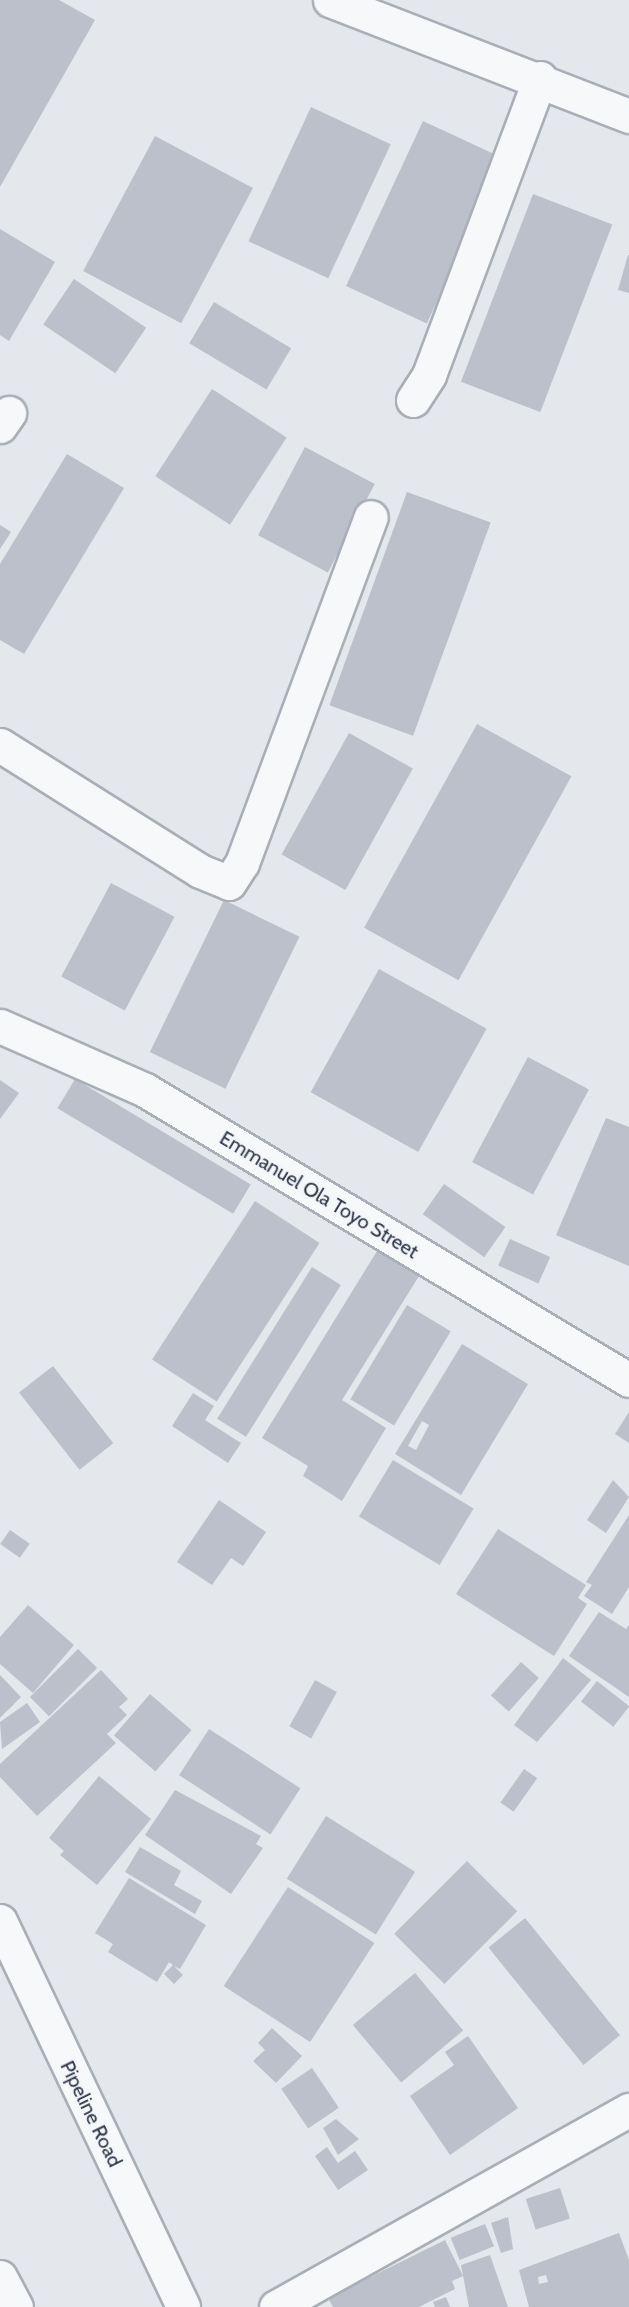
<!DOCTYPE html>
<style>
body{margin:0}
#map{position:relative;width:629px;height:2307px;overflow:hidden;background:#e4e7ec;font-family:Cabin,sans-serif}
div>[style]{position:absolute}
.building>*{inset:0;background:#bbc0ca;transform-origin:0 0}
.roads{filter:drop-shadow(2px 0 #a9aeb7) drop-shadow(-2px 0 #a9aeb7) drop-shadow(0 2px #a9aeb7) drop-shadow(0 -2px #a9aeb7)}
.minor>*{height:33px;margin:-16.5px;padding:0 16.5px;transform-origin:16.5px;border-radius:16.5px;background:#f7f8fa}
span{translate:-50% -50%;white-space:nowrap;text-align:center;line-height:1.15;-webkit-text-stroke:6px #f4f6f9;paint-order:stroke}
.street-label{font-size:20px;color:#2b3445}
</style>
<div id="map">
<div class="building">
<i style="clip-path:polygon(0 0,59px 0,95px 20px,0 187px)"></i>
<i style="left:311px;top:107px;width:88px;height:148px;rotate:25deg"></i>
<i style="left:423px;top:121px;width:89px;height:182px;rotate:25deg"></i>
<i style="left:155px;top:136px;width:111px;height:153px;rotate:28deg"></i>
<i style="left:533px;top:194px;width:85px;height:201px;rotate:21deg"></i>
<i style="clip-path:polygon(0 229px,55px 262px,9px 341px,0 335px)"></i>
<i style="clip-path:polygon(628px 255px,629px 255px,629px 293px,618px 290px)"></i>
<i style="left:74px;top:279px;width:87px;height:55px;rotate:34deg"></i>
<i style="left:214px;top:302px;width:90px;height:48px;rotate:31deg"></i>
<i style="left:212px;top:389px;width:89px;height:104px;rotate:33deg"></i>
<i style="left:305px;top:447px;width:79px;height:100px;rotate:28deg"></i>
<i style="clip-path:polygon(67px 454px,124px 488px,24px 654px,0 640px,0 564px)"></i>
<i style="left:407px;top:492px;width:89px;height:227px;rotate:20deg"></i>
<i style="clip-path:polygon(0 525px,11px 532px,0 549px)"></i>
<i style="left:477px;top:724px;width:108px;height:233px;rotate:29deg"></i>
<i style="left:349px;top:733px;width:73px;height:139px;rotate:29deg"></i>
<i style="left:111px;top:883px;width:72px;height:106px;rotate:28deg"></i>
<i style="left:224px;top:900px;width:84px;height:169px;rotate:26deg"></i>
<i style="left:379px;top:969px;width:123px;height:141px;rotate:29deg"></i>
<i style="left:528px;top:1057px;width:69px;height:119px;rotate:28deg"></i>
<i style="left:75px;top:1079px;width:205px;height:34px;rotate:31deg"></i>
<i style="clip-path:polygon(0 1080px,19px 1093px,0 1119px)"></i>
<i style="clip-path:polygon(606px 1118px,629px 1127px,629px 1266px,556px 1235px)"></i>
<i style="left:444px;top:1184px;width:75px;height:37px;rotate:35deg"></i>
<i style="left:255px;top:1201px;width:77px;height:189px;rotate:33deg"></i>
<i style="left:510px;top:1239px;width:44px;height:29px;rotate:24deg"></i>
<i style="clip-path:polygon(377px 1251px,419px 1276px,342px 1400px,386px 1428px,342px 1501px,303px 1476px,308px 1466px,262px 1438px)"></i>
<i style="left:312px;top:1267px;width:34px;height:179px;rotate:32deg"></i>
<i style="left:407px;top:1305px;width:51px;height:110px;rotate:31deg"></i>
<i style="clip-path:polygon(evenodd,462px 1344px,528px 1384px,461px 1495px,395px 1454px,462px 1344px,422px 1421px,429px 1425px,416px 1450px,408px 1446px,422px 1421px)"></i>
<i style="left:53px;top:1366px;width:98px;height:43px;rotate:52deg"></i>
<i style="clip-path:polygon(193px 1393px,214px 1406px,205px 1420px,241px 1443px,228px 1463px,172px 1426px)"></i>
<i style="clip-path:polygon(629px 1412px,629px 1443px,615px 1434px)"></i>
<i style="left:393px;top:1460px;width:94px;height:66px;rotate:31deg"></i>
<i style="clip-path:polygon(613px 1480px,629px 1497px,606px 1533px,587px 1520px)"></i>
<i style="clip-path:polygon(219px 1500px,266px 1532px,243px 1566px,231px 1558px,212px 1585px,177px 1562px)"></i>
<i style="clip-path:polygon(629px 1515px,629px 1587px,612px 1614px,584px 1596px,592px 1585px,586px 1582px)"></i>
<i style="clip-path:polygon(498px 1529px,586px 1585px,578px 1598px,587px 1604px,554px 1656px,456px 1594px)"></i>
<i style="left:10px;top:1530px;width:24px;height:17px;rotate:35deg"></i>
<i style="clip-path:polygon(28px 1605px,74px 1645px,33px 1693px,0 1664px,0 1637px)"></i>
<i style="clip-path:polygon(599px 1612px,626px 1629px,629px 1625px,629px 1697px,569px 1656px)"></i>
<i style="left:78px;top:1649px;width:27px;height:68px;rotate:45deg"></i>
<i style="clip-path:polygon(563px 1658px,591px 1680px,537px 1742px,514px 1725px)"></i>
<i style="left:521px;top:1662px;width:24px;height:45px;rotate:42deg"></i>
<i style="clip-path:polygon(101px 1670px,128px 1699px,119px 1707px,127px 1715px,107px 1734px,116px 1743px,37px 1816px,0 1777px,0 1764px)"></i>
<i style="clip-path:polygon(0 1675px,21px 1697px,0 1718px)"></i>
<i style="left:315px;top:1680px;width:25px;height:53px;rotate:29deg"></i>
<i style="left:597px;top:1681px;width:41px;height:26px;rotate:38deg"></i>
<i style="left:150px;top:1694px;width:55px;height:55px;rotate:41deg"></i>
<i style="clip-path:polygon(27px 1703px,40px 1722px,2px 1749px,0 1722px)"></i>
<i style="left:209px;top:1729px;width:109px;height:55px;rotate:33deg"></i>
<i style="left:524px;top:1769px;width:16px;height:41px;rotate:35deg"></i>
<i style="clip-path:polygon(99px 1776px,151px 1819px,97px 1885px,60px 1855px,64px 1851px,49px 1838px)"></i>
<i style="clip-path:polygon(175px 1790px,261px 1836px,256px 1844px,263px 1848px,231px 1894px,145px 1835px)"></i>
<i style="left:326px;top:1816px;width:105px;height:74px;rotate:32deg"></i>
<i style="clip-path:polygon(140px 1847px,181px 1871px,174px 1885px,202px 1901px,195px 1914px,125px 1872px)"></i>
<i style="left:467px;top:1861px;width:71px;height:103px;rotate:45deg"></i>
<i style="clip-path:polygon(129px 1878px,206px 1925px,180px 1969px,174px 1966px,183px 1975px,174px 1984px,164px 1974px,173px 1965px,169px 1962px,157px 1982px,108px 1952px,113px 1944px,95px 1933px)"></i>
<i style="left:288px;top:1887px;width:103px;height:118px;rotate:33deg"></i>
<i style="left:525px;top:1918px;width:151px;height:47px;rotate:51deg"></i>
<i style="left:415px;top:1973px;width:75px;height:81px;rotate:50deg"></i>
<i style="clip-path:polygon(272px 2028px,302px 2056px,276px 2083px,253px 2061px,265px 2050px,258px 2043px)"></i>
<i style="clip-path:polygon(468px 2036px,518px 2108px,450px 2155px,410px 2096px,454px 2065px,445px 2052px)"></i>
<i style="left:312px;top:2068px;width:48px;height:37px;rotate:56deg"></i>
<i style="clip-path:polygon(336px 2119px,359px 2139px,338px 2155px,323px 2128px)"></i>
<i style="clip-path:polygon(327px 2147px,338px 2163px,355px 2151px,368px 2170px,338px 2190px,315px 2156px)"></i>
<i style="left:560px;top:2188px;width:32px;height:36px;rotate:72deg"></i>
<i style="clip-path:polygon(508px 2217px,513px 2249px,501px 2253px,491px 2223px)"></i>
<i style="left:485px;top:2224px;width:24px;height:37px;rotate:68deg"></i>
<i style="clip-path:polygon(evenodd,619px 2233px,629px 2260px,629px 2307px,529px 2307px,519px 2270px,619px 2233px,546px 2275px,548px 2282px,539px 2284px,538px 2277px,546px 2275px)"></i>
<i style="clip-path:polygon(445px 2240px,463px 2276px,452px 2281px,455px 2289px,419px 2307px,333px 2307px,328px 2298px)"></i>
<i style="clip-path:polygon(490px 2255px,508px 2307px,469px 2307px,461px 2265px)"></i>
<i style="clip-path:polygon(446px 2297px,450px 2307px,435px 2307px,433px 2302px)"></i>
</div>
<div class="roads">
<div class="minor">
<i style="left:330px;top:0;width:321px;rotate:21.2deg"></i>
<i style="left:413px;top:400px;width:30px;rotate:-57deg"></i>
<i style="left:429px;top:375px;width:317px;rotate:-69.5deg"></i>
<i style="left:0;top:426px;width:16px;rotate:-55deg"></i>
<i style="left:0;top:745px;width:236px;rotate:32.2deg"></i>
<i style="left:200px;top:871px;width:31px;rotate:22deg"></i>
<i style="left:229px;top:883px;width:24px;rotate:-57deg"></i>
<i style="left:242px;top:863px;width:369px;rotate:-69.6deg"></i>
<i style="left:0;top:1026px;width:158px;rotate:23.8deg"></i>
<i style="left:145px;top:1090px;width:564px;rotate:30.93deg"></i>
<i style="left:0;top:1921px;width:427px;rotate:64.6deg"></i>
<i style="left:0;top:2277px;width:34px;rotate:62deg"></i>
<i style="left:276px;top:2307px;width:404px;rotate:-29.2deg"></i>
</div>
</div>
<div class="street-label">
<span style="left:319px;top:1195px;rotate:31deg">Emmanuel Ola Toyo Street</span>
<span style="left:91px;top:2114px;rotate:64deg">Pipeline Road</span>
</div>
</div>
